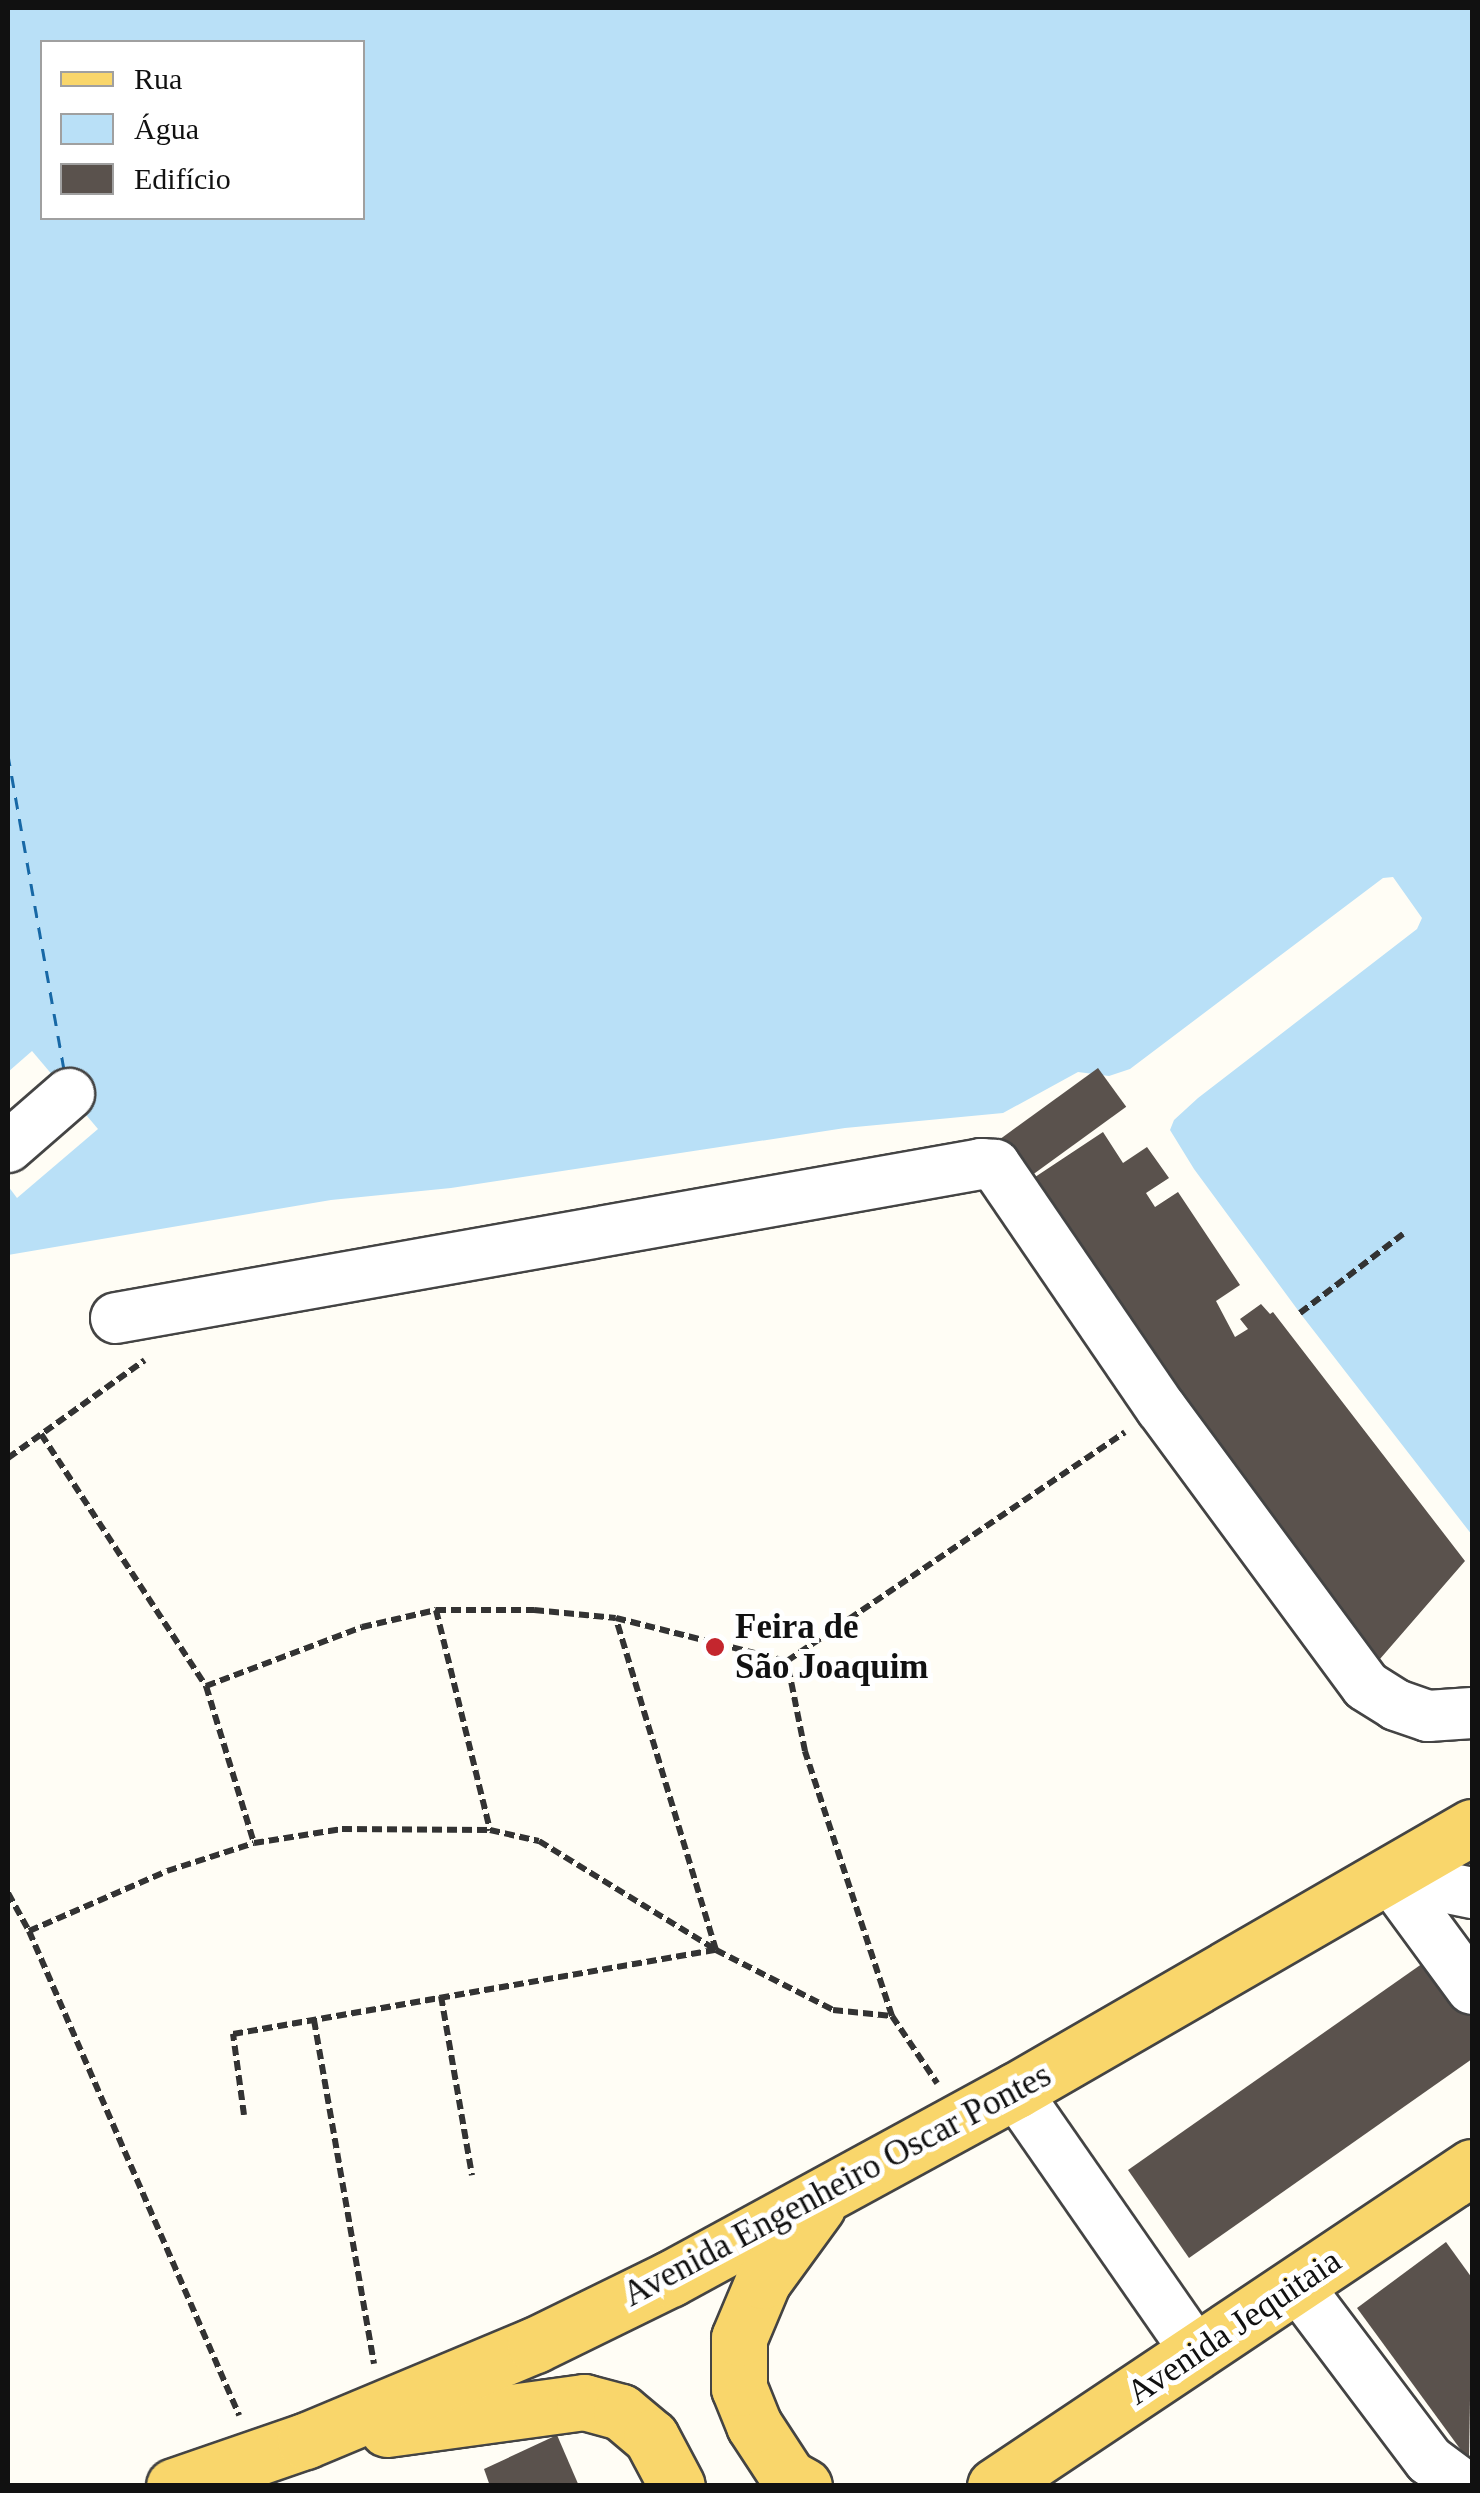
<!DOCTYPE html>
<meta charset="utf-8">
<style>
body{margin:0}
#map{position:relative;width:1480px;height:2493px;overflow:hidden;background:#fffdf5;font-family:"Times New Roman",serif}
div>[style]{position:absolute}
.water>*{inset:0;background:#b9e0f7}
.pier>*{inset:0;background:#fffdf5}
.ferry>*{height:2.5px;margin-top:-1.25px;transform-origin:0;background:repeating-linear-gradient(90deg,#1768a6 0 12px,transparent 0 22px)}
.building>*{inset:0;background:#5a524d;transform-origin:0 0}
.path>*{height:6px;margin-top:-3px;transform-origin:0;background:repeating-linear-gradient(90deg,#333 0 10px,transparent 0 15px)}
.roads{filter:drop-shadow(2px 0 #444) drop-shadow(-2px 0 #444) drop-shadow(0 2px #444) drop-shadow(0 -2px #444)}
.minor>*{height:50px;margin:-25px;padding:0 25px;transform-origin:25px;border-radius:25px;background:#fff}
.major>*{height:55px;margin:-27.5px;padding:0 27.5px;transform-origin:27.5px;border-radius:27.5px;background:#f9d66b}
.dots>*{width:28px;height:28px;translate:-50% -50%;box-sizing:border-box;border:5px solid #fff;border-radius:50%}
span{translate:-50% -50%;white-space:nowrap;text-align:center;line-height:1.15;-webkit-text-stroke:10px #fff;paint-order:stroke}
.poi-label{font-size:35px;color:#111;font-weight:700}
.left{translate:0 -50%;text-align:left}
.street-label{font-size:35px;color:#111}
.frame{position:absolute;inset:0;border:10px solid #111;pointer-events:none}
.legend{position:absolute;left:40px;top:40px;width:325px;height:180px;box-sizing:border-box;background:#fff;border:2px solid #a0a0a0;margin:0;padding:12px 18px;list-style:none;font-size:30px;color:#111}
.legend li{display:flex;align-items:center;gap:20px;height:50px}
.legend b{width:50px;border:2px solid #a0a0a0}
</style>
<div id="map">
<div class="water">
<i style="clip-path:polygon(evenodd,8px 8px,1472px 8px,1472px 1535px,1300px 1313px,1194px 1169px,1170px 1130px,1174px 1120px,1198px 1098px,1417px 929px,1422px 918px,1393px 877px,1383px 878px,1130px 1069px,1109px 1076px,1078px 1072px,1003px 1113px,845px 1128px,451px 1188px,331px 1200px,8px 1255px,8px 8px,42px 42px,362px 42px,362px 218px,42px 218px,42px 42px)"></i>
</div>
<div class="pier">
<i style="clip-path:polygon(32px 1051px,98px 1129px,17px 1198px,8px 1186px,8px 1072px)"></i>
</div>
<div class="ferry">
<i style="left:8px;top:754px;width:324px;rotate:79.9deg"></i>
</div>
<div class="building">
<i style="left:1098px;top:1068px;width:48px;height:120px;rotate:54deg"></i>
<i style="clip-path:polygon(1103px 1132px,1123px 1163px,1147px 1147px,1169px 1178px,1146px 1193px,1155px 1207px,1178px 1192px,1240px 1285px,1216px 1301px,1235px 1337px,1248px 1329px,1240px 1319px,1261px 1304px,1270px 1314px,1273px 1312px,1465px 1561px,1373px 1667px,1023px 1185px)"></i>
<i style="clip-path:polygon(1436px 1954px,1472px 2006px,1472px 2059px,1189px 2258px,1128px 2170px)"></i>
<i style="clip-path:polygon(1446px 2242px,1472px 2278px,1469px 2461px,1357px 2308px)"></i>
<i style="clip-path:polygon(557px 2435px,579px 2486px,490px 2486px,484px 2469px)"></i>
</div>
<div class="path">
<i style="left:1300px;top:1313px;width:130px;rotate:-37.5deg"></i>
<i style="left:41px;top:1434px;width:301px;rotate:56.8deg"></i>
<i style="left:206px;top:1686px;width:164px;rotate:73deg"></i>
<i style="left:8px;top:1458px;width:168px;rotate:-35.6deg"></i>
<i style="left:436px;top:1610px;width:227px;rotate:76.2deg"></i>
<i style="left:206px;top:1686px;width:167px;rotate:-20.7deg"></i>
<i style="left:362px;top:1627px;width:76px;rotate:-12.9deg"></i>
<i style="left:436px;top:1610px;width:98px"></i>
<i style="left:534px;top:1610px;width:82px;rotate:5.6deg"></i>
<i style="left:616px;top:1618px;width:175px;rotate:14.2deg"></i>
<i style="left:8px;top:1893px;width:43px;rotate:61.1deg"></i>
<i style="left:29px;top:1931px;width:528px;rotate:66.54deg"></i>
<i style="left:29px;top:1931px;width:150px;rotate:-23.5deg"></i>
<i style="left:167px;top:1871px;width:91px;rotate:-17.8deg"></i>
<i style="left:254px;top:1843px;width:89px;rotate:-9deg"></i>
<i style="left:342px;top:1829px;width:148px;rotate:0.4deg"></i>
<i style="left:490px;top:1830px;width:50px;rotate:12.7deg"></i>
<i style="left:539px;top:1841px;width:208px;rotate:31.6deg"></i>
<i style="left:716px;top:1950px;width:131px;rotate:27.1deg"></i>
<i style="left:833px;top:2010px;width:59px;rotate:5.8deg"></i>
<i style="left:892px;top:2016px;width:81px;rotate:56.1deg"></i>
<i style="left:441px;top:1996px;width:182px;rotate:80.2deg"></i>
<i style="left:892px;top:2016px;width:279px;rotate:-108.2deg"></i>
<i style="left:805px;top:1751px;width:92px;rotate:-101.3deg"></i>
<i style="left:787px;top:1661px;width:408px;rotate:-34.1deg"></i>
<i style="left:314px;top:2020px;width:349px;rotate:80.1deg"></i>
<i style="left:244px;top:2115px;width:82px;rotate:-97.7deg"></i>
<i style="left:233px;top:2034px;width:490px;rotate:-9.9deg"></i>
<i style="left:716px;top:1950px;width:347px;rotate:-106.8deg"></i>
</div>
<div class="roads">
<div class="minor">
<i style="left:8px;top:1147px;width:81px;rotate:-41deg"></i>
<i style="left:116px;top:1318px;width:879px;rotate:-10.09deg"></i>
<i style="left:981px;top:1164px;width:14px;rotate:4deg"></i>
<i style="left:995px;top:1165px;width:294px;rotate:55.7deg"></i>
<i style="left:1161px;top:1408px;width:345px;rotate:53.6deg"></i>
<i style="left:1366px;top:1686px;width:36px;rotate:32deg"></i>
<i style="left:1396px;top:1705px;width:34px;rotate:19deg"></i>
<i style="left:1428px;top:1716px;width:44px;rotate:-3.9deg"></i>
<i style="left:1389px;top:1876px;width:140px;rotate:53.7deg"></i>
<i style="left:1389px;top:1876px;width:85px;rotate:11.6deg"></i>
<i style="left:1015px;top:2091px;width:319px;rotate:55.2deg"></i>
<i style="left:1297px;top:2285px;width:219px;rotate:53deg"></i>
<i style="left:1429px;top:2460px;width:44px;rotate:36.6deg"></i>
</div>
<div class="major">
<i style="left:387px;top:2429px;width:199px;rotate:-7.8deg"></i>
<i style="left:584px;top:2402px;width:38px;rotate:15deg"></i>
<i style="left:621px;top:2412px;width:39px;rotate:40deg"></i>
<i style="left:651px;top:2437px;width:55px;rotate:62deg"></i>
<i style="left:174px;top:2486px;width:139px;rotate:-19deg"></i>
<i style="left:305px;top:2441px;width:249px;rotate:-22.7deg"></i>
<i style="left:535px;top:2345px;width:150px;rotate:-26.1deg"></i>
<i style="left:670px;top:2279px;width:393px;rotate:-28.6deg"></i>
<i style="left:1015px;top:2091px;width:528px;rotate:-30.01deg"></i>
<i style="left:804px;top:2486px;width:18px;rotate:-151deg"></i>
<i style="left:788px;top:2477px;width:62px;rotate:-123.2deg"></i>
<i style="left:754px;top:2425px;width:40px;rotate:-112deg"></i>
<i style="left:739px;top:2388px;width:50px;rotate:-90deg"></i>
<i style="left:739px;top:2338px;width:62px;rotate:-67.2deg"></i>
<i style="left:763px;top:2281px;width:92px;rotate:-53.9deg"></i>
<i style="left:995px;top:2486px;width:574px;rotate:-33.77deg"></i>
</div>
</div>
<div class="dots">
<i style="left:715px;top:1647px;background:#c4262e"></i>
</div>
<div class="poi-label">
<span class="left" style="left:735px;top:1647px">Feira de<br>São Joaquim</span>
</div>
<div class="street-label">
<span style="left:837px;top:2185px;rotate:-28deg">Avenida Engenheiro Oscar Pontes</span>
<span style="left:1234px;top:2327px;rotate:-34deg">Avenida Jequitaia</span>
</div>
<div class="frame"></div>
<ul class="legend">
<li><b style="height:12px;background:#f9d66b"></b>Rua</li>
<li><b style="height:28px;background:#b9e0f7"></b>Água</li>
<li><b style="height:28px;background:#5a524d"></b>Edifício</li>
</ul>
</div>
